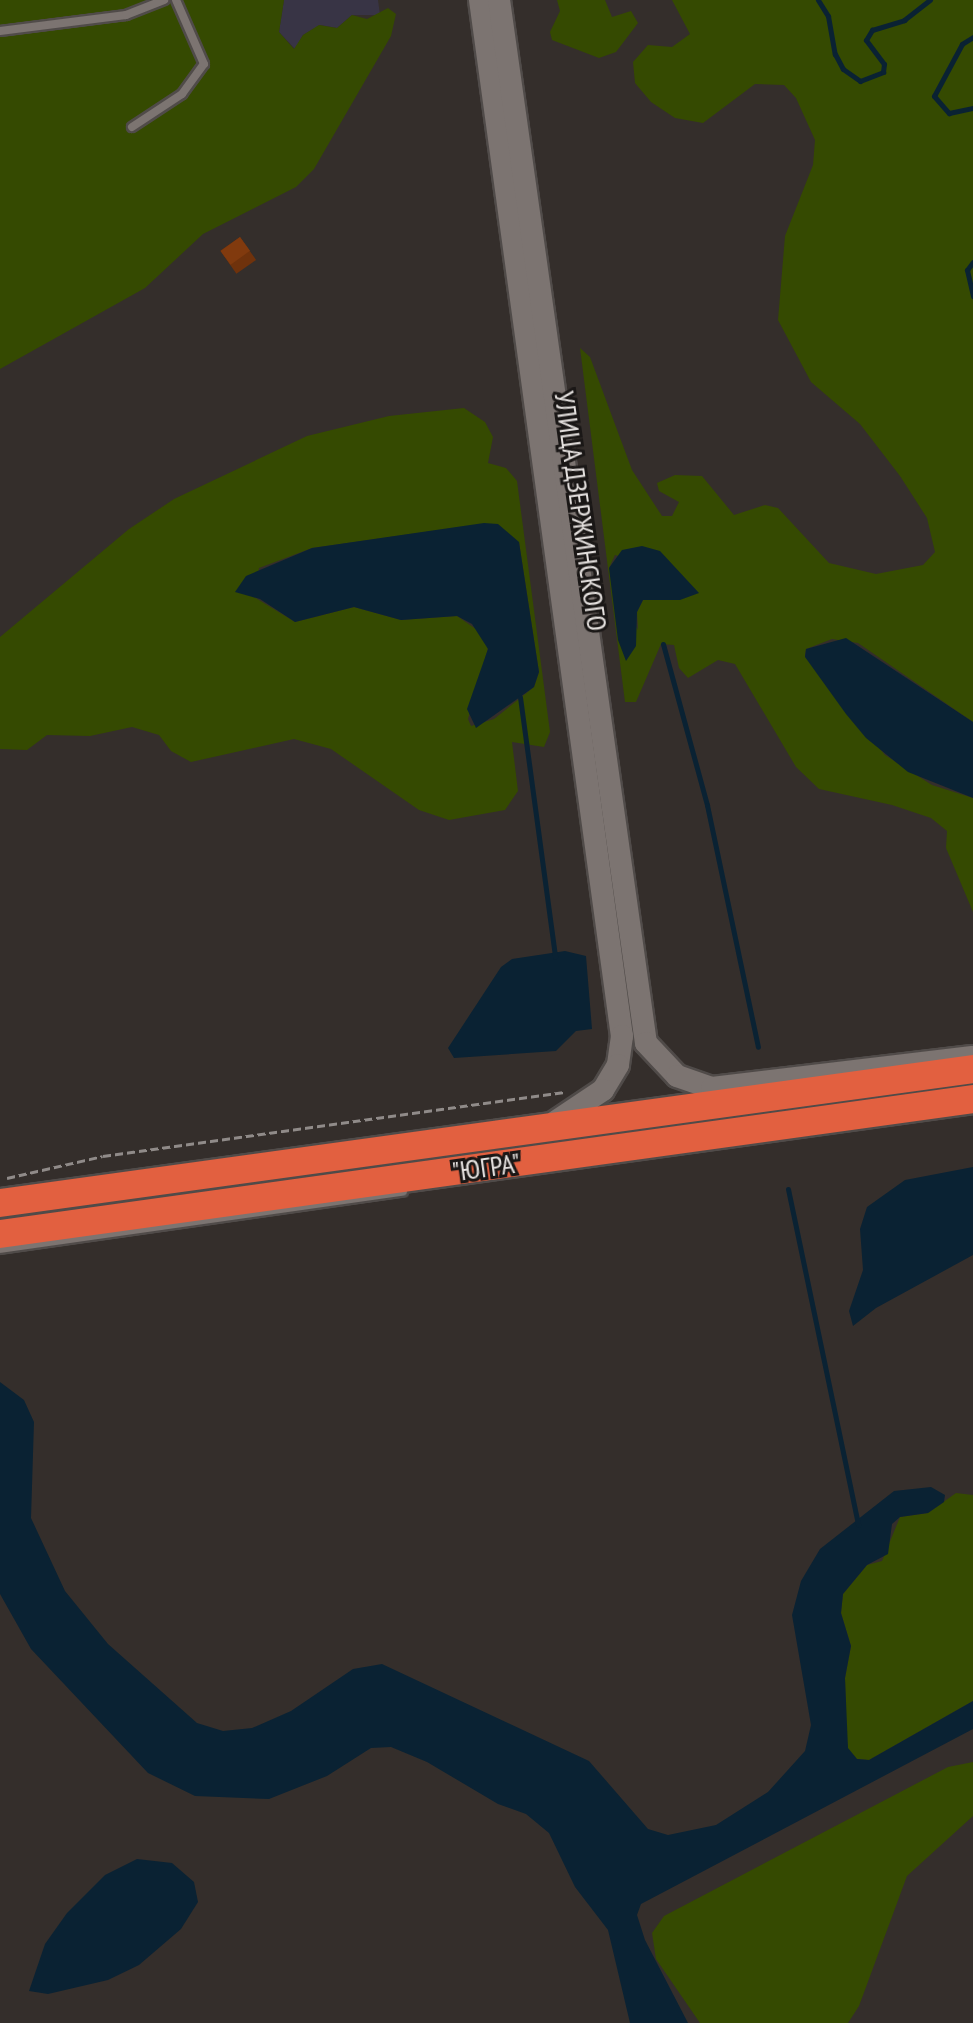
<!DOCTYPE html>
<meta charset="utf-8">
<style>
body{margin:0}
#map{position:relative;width:973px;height:2023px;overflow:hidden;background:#342e2b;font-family:"PT Sans Narrow",sans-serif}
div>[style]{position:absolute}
.industrial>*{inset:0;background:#383445}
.green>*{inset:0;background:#354a01}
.water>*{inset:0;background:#0a2233}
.stream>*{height:5px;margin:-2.5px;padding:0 2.5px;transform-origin:2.5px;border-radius:2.5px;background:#0a2233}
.path>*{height:3px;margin-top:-1.5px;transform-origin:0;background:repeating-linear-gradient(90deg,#908b89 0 8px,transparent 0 12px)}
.roads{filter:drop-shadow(2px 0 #504b49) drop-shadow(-2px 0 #504b49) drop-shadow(0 2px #504b49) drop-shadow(0 -2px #504b49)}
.lane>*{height:8px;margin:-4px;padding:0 4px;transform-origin:4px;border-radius:4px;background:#7c7471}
.secondary>*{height:22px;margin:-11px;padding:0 11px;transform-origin:11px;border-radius:11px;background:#7c7471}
.highway>*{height:28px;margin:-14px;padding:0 14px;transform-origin:14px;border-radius:14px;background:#e26040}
.wall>*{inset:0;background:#6f320c;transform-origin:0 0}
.building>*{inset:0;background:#813a0e;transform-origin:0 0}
span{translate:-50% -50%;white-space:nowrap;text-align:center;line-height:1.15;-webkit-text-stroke:6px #1a1716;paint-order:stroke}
.street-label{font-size:28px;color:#e4e0de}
</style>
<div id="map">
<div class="industrial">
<i style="clip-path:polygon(284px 0,378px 0,380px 15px,352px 15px,337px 28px,320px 25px,303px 35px,295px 49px,279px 32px)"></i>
</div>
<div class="green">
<i style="clip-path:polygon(0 0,284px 0,279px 32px,294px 49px,303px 35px,319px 25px,337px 28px,352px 15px,367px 19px,388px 8px,396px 14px,391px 36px,314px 169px,296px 187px,203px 234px,145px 288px,0 369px)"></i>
<i style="clip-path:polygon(557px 0,605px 0,612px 17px,631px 11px,638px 23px,616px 52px,599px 58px,552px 40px,550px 32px,560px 11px)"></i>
<i style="clip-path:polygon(evenodd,672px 0,973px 0,973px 722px,858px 643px,832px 639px,806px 649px,805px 656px,885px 755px,932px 785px,973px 798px,973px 912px,946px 848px,947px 831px,931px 818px,892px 805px,819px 789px,796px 767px,735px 664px,718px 660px,688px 678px,679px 668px,674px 645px,661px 644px,636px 702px,625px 702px,580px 348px,590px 357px,632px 470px,662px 516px,672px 516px,679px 502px,659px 491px,657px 483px,675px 475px,702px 476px,734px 515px,765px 505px,778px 508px,829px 563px,876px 574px,923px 565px,935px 552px,927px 518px,900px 476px,860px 424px,811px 382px,778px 320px,785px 236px,813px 165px,815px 140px,796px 98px,784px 85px,755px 84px,703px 123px,675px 118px,651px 102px,635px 83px,633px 62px,648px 45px,672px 47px,690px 34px,672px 0,615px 555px,679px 574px,695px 590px,643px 600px,637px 612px,638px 630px,609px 568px,615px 555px)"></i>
<i style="clip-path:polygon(evenodd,464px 408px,485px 422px,493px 437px,488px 463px,506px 468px,517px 481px,550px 732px,544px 747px,512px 742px,518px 791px,505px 810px,449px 820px,419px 810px,331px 749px,294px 739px,191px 762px,171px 751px,159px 735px,132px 727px,90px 736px,47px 735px,27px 750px,0 749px,0 637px,129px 529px,174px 499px,307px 436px,389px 416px,464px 408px,461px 527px,519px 542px,539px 672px,534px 687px,494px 719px,471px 726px,468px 719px,488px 648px,483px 634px,457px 616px,401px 620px,354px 607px,295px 622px,254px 597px,259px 568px,312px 548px,461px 527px)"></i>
<i style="clip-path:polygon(956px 1493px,973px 1495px,973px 1701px,869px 1760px,857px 1759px,848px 1749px,846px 1735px,845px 1678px,851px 1646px,841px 1613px,843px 1594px,867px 1565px,882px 1561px,900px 1517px,928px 1513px)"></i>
<i style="clip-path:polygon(973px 1762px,973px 1816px,907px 1876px,859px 2006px,848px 2023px,700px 2023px,656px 1959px,652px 1933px,664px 1916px,948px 1767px)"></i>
</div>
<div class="water">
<i style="clip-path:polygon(484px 523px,498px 524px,519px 542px,539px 672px,534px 687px,476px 728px,467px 709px,488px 649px,472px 624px,457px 616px,401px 620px,354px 607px,295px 622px,260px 599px,235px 592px,246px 576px,312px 548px)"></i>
<i style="clip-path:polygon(642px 546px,660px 551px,699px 593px,680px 600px,643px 600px,637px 612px,636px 646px,626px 661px,618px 640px,609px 568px,622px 550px)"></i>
<i style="clip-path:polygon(846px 638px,973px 722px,973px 798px,908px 772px,866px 738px,846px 714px,805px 657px,806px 649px)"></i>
<i style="clip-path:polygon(565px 951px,586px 956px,592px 1029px,576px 1031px,556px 1051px,454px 1058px,448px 1048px,501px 967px,512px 959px)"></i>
<i style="clip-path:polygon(973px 1167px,973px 1255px,876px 1308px,853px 1326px,849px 1311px,863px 1270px,860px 1229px,867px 1207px,905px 1180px)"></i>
<i style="clip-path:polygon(0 1382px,24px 1400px,34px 1422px,31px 1518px,65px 1591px,108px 1644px,197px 1723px,223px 1731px,252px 1728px,291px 1711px,353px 1669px,382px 1664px,589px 1761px,648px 1829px,668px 1835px,716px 1825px,768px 1792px,805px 1751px,811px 1725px,792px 1615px,801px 1581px,820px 1549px,894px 1491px,931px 1487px,945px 1495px,944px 1502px,928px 1513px,900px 1517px,892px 1524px,888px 1554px,867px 1565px,843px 1594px,841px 1613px,851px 1646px,845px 1678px,848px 1748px,857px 1759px,869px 1760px,973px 1701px,973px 1729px,641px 1904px,637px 1915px,645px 1940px,688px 2023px,630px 2023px,608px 1930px,575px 1887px,549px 1833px,526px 1814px,498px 1804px,427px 1762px,391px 1747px,371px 1748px,327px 1776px,269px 1799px,195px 1796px,148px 1773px,31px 1649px,0 1594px)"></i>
<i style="clip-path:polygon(137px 1859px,172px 1863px,194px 1882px,198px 1902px,181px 1929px,139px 1965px,108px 1980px,48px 1994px,29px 1991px,45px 1944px,67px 1913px,105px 1875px)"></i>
</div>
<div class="stream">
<i style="left:818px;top:0;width:19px;rotate:58deg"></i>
<i style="left:828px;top:16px;width:39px;rotate:80deg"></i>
<i style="left:835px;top:54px;width:17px;rotate:62deg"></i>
<i style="left:843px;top:69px;width:21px;rotate:35deg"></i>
<i style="left:860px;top:81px;width:25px;rotate:-21deg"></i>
<i style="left:883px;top:72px;width:8px;rotate:-83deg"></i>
<i style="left:884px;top:64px;width:30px;rotate:-127deg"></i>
<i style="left:866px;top:40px;width:12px;rotate:-59deg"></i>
<i style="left:872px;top:30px;width:34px;rotate:-17deg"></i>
<i style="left:904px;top:20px;width:33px;rotate:-38deg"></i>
<i style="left:973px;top:37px;width:13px;rotate:148deg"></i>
<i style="left:962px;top:44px;width:59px;rotate:118.3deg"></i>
<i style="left:934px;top:96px;width:23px;rotate:49deg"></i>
<i style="left:949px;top:113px;width:25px;rotate:-12deg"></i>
<i style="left:973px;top:262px;width:10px;rotate:127deg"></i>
<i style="left:967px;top:270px;width:27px;rotate:77deg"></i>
<i style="left:663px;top:644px;width:167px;rotate:74.7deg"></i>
<i style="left:707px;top:805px;width:247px;rotate:78.1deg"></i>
<i style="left:520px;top:697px;width:262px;rotate:82.3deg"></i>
<i style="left:788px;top:1189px;width:343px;rotate:78.2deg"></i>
</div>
<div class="path">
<i style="left:7px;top:1178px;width:98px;rotate:-12.9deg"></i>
<i style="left:103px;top:1156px;width:466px;rotate:-7.9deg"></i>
</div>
<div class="roads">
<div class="lane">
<i style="left:0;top:31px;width:127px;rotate:-7.2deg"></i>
<i style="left:126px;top:15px;width:41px;rotate:-21.5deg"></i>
<i style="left:132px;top:127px;width:60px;rotate:-33.4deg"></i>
<i style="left:182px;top:94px;width:37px;rotate:-54deg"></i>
<i style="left:204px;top:64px;width:70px;rotate:-113.6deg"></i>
<i style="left:0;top:1249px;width:407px;rotate:-8.1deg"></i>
</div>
<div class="secondary">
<i style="left:480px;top:0;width:1046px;rotate:82.2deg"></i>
<i style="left:622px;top:1036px;width:29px;rotate:98deg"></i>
<i style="left:618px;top:1065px;width:29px;rotate:121deg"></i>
<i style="left:603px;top:1090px;width:58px;rotate:146.3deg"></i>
<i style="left:499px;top:0;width:1053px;rotate:81.98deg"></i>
<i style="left:646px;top:1043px;width:45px;rotate:46.8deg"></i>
<i style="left:677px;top:1076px;width:37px;rotate:19deg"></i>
<i style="left:712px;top:1088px;width:262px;rotate:-6.8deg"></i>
</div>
<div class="highway">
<i style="left:0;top:1203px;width:982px;rotate:-7.84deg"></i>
<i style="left:0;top:1234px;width:982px;rotate:-7.9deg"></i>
</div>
</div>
<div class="wall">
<i style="left:240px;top:237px;width:28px;height:24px;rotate:55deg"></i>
</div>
<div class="building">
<i style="left:240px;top:237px;width:17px;height:24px;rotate:54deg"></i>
</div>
<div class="street-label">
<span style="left:581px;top:511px;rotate:82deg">УЛИЦА ДЗЕРЖИНСКОГО</span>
<span style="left:486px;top:1167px;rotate:-8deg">"ЮГРА"</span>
</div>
</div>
